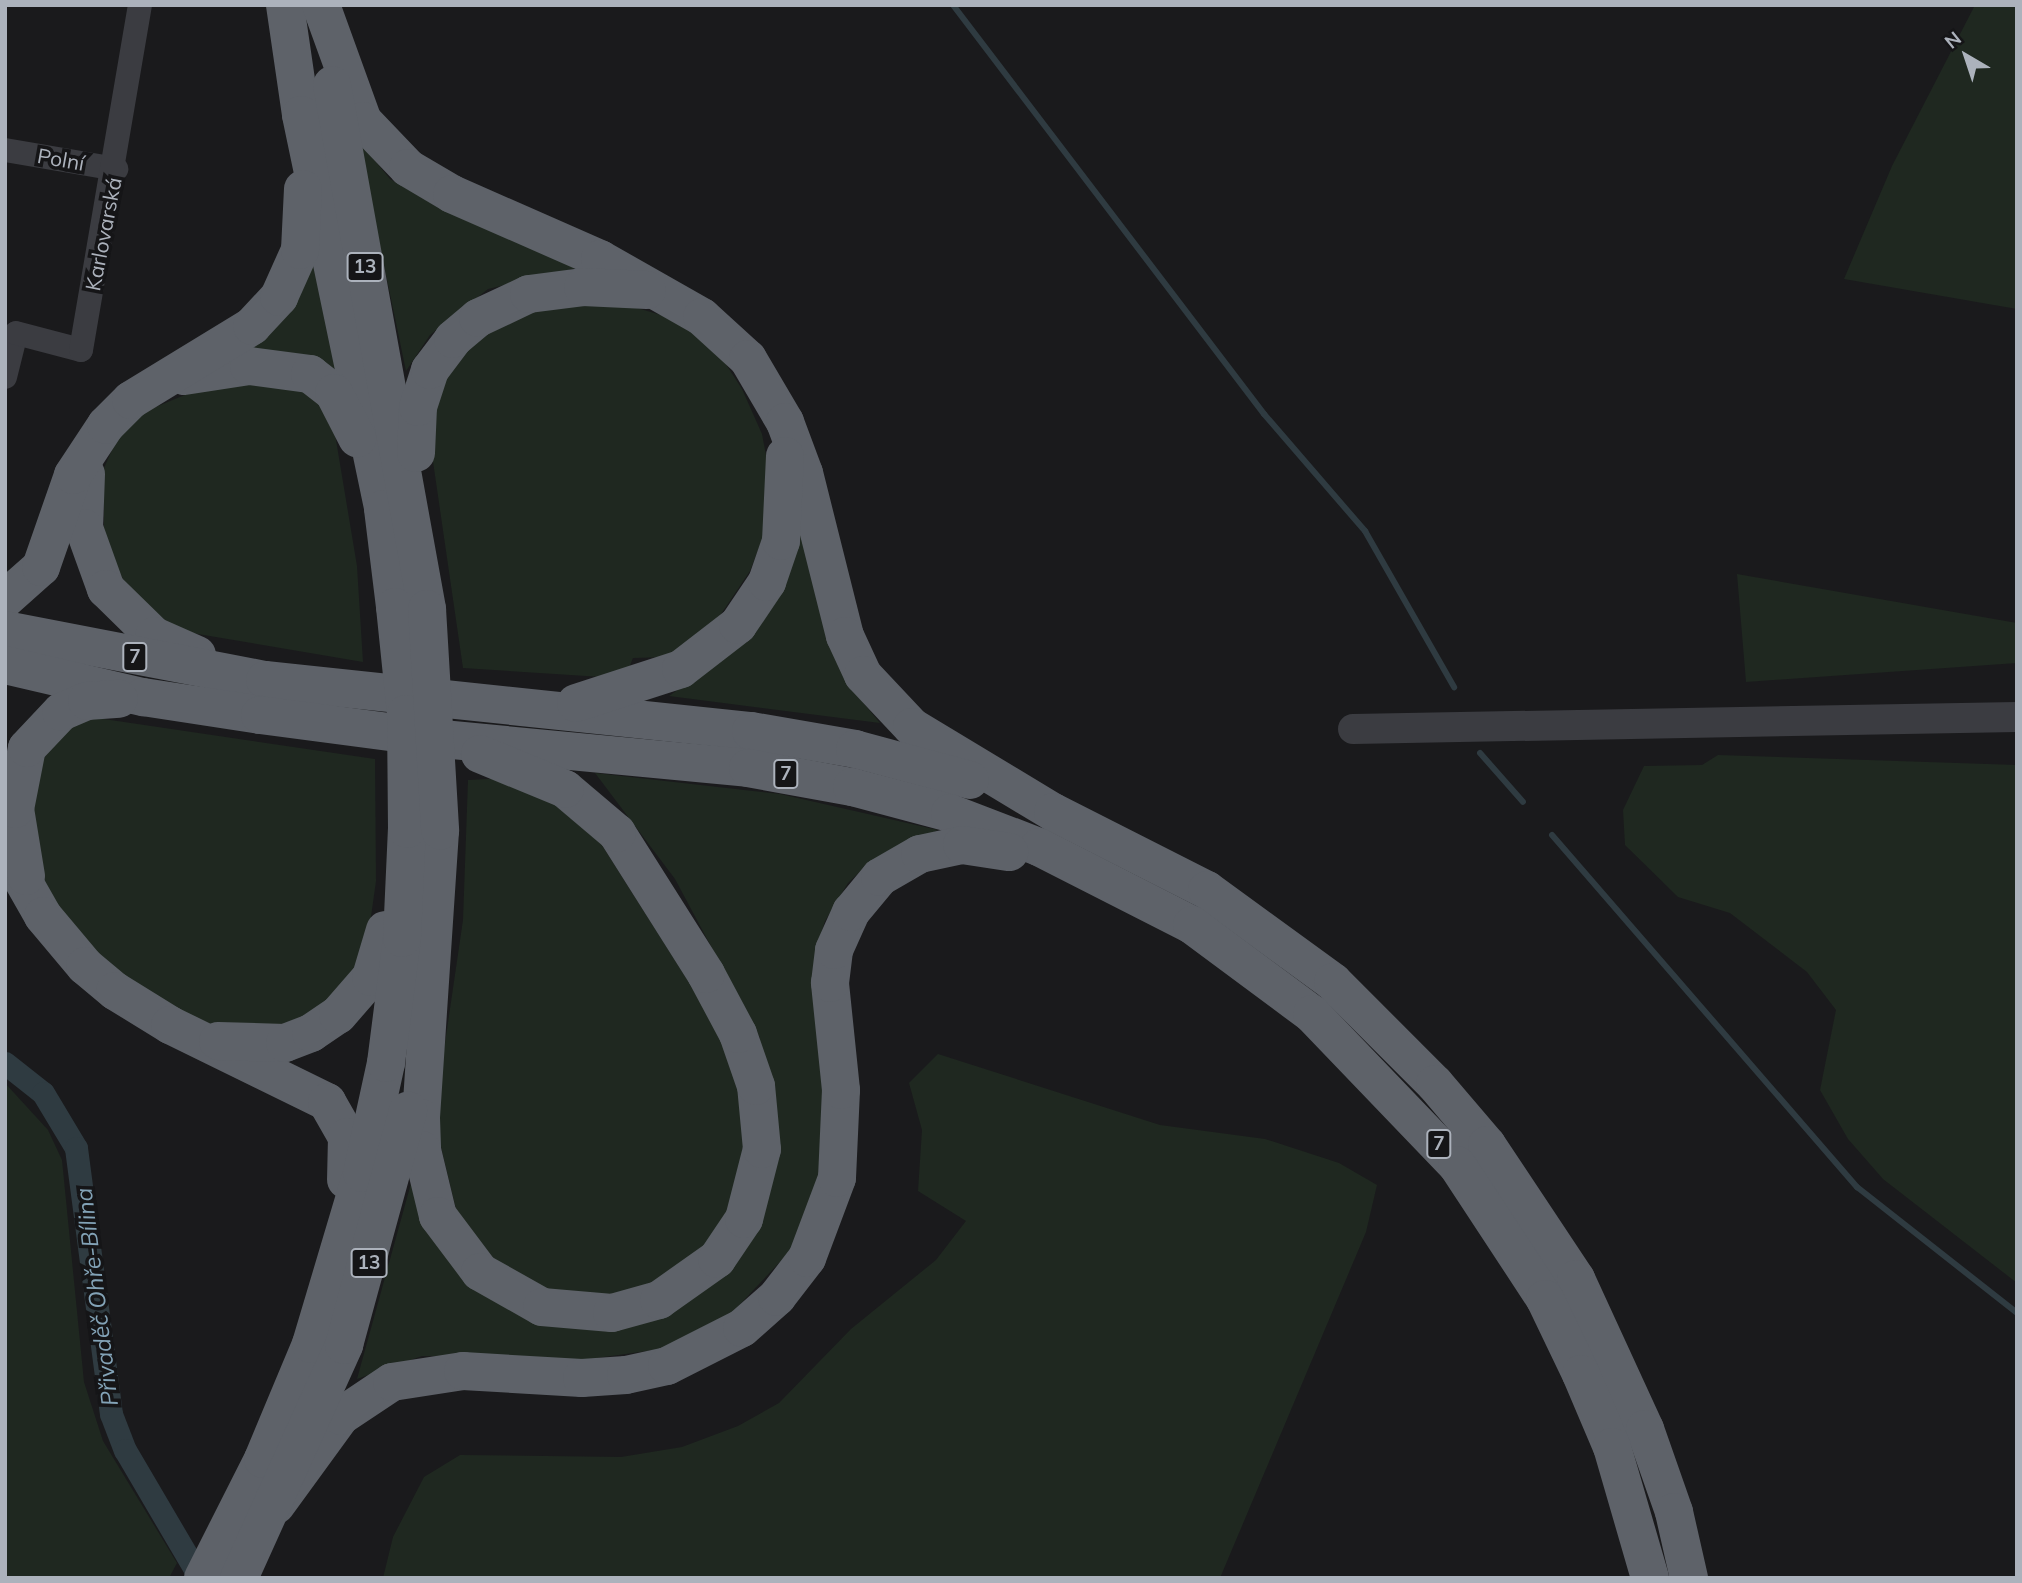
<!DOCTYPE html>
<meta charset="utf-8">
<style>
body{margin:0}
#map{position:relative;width:2022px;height:1583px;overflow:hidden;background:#1a1a1c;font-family:Mulish,sans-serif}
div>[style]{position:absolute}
.green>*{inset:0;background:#1f2820}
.stream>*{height:6px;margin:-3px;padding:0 3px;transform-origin:3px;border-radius:3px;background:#2f3b41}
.canal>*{height:23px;margin:-11.5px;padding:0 11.5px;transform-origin:11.5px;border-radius:11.5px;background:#2f3b41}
.minor>*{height:24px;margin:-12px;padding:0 12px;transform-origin:12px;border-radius:12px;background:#3b3c41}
.tertiary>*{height:30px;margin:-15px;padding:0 15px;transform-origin:15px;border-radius:15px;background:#3b3c41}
.trunk>*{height:38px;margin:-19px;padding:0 19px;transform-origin:19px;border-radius:19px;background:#5e6269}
.trunk-bridge>*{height:38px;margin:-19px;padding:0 19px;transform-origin:19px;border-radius:19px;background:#5e6269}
span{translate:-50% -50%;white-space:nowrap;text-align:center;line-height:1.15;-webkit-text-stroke:7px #151517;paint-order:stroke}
.shield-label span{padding:2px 5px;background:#151517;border:2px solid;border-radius:5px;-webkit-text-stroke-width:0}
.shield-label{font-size:19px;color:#acb2bc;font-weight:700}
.street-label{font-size:21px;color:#acb2bc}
.water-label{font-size:23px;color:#83a3b7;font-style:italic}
.frame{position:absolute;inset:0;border:7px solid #acb2bc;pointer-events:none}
.north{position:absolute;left:1931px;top:21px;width:70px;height:70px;-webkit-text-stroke:5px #151517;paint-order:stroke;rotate:321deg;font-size:19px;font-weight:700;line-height:28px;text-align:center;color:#acb2bc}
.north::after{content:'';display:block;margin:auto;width:24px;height:32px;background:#acb2bc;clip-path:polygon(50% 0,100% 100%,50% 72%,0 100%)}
</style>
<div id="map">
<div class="green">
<i style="clip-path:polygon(1975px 5px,2017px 5px,2017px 309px,1844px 279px,1892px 166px)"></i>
<i style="clip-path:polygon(358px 140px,390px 179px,436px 206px,577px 268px,488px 289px,430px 335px,406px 371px)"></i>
<i style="clip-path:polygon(311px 252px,340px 379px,229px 354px)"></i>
<i style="clip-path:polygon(627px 305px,671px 318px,718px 352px,742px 389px,762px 434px,771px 482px,763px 537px,750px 571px,711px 629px,669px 657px,633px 658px,629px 668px,602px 677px,463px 668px,428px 427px,430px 409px,462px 348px,532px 307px)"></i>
<i style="clip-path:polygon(275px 382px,312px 395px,333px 422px,357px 566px,363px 662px,180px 631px,132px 596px,104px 544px,104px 468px,119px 434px,141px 413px,197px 390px)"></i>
<i style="clip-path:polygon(800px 530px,847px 683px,880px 723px,669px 696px,724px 657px)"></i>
<i style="clip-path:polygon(1737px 574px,2017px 623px,2017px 663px,1746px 682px)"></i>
<i style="clip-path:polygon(97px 718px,375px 759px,376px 881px,367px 945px,357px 970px,329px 1004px,282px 1028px,208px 1025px,150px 997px,74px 932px,45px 886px,32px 834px,34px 771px,69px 725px)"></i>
<i style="clip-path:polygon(1718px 755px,2017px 765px,2017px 1283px,1883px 1179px,1848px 1139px,1820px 1090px,1836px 1010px,1807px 972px,1730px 913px,1678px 897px,1625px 845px,1623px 810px,1644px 766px,1702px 765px)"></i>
<i style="clip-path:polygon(595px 773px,780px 794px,938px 830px,869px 863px,848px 883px,825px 921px,817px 946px,824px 1092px,820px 1175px,792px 1249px,731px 1314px,662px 1349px,582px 1360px,422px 1356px,357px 1379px,413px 1176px,538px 1319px,727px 1268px,760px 1038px,675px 879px)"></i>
<i style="clip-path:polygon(509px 778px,586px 820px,725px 1039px,748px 1126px,741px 1193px,691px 1265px,610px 1300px,525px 1286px,461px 1230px,434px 1118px,463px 920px,468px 780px)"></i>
<i style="clip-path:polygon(938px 1054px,1160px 1125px,1265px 1139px,1339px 1163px,1377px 1185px,1366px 1232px,1220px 1578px,383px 1578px,393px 1537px,424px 1477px,460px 1455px,621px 1457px,682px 1447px,738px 1426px,779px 1403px,851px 1329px,936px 1260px,966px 1221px,918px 1191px,922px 1130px,909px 1083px)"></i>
<i style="clip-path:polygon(5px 1083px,48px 1130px,62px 1160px,84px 1382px,103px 1441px,177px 1563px,169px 1578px,5px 1578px)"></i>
</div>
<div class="stream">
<i style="left:953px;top:5px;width:514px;rotate:52.75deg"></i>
<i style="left:1264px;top:414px;width:155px;rotate:49.2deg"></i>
<i style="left:1365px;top:531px;width:180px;rotate:60.3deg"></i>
<i style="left:1480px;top:753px;width:65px;rotate:48.7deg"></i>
<i style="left:1552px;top:835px;width:466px;rotate:49.1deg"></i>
<i style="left:1857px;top:1187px;width:204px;rotate:38.2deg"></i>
</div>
<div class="canal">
<i style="left:5px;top:1063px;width:48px;rotate:38.3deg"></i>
<i style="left:43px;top:1093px;width:64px;rotate:59deg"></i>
<i style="left:76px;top:1148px;width:268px;rotate:82.5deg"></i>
<i style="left:111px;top:1414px;width:39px;rotate:69deg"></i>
<i style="left:125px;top:1450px;width:148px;rotate:59.6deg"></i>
</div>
<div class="minor">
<i style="left:5px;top:150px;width:113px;rotate:9.7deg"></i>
<i style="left:5px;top:377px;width:45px;rotate:-76deg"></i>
<i style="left:16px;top:333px;width:67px;rotate:14.7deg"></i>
<i style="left:81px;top:350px;width:350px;rotate:-80.3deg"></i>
</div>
<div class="tertiary">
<i style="left:1353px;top:729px;width:664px;rotate:-1.04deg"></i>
</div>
<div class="trunk">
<i style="left:285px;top:5px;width:111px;rotate:81.7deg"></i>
<i style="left:301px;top:115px;width:402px;rotate:78.2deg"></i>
<i style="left:383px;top:509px;width:99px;rotate:83deg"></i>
<i style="left:321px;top:5px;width:123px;rotate:70.1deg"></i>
<i style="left:363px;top:121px;width:65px;rotate:46.2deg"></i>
<i style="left:408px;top:168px;width:51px;rotate:30.6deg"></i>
<i style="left:452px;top:194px;width:162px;rotate:23.7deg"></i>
<i style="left:600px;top:259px;width:117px;rotate:29.6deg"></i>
<i style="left:702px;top:317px;width:62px;rotate:42.4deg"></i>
<i style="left:748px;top:359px;width:73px;rotate:59.6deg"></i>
<i style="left:785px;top:422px;width:54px;rotate:69.6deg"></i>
<i style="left:804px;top:473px;width:168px;rotate:75.9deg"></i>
<i style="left:845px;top:636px;width:43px;rotate:65.2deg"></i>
<i style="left:863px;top:675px;width:71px;rotate:46.7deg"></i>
<i style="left:912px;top:727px;width:165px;rotate:31.1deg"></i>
<i style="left:1053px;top:812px;width:173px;rotate:26.9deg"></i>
<i style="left:1207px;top:890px;width:156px;rotate:36.1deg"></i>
<i style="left:1333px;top:982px;width:144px;rotate:45deg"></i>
<i style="left:1435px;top:1084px;width:80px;rotate:49.6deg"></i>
<i style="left:1487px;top:1145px;width:161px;rotate:56.4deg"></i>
<i style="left:1576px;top:1279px;width:165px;rotate:65.3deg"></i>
<i style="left:1645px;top:1429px;width:88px;rotate:70.7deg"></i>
<i style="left:1674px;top:1512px;width:68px;rotate:77.2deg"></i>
<i style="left:332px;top:85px;width:533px;rotate:79.72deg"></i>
<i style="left:184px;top:376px;width:66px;rotate:-8.7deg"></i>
<i style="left:249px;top:366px;width:62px;rotate:7.5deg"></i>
<i style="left:310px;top:374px;width:31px;rotate:38deg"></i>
<i style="left:334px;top:393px;width:51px;rotate:62.9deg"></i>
<i style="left:416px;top:453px;width:46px;rotate:-87.5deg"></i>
<i style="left:418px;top:407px;width:39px;rotate:-72deg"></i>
<i style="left:430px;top:370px;width:39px;rotate:-53deg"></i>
<i style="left:453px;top:339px;width:33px;rotate:-40deg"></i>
<i style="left:478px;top:318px;width:56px;rotate:-25.2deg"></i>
<i style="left:529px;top:294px;width:54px;rotate:-7.4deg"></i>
<i style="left:583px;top:287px;width:64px;rotate:2.7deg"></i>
<i style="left:86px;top:474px;width:54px;rotate:92.1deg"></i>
<i style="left:84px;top:528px;width:65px;rotate:70.2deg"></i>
<i style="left:106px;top:589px;width:67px;rotate:44.4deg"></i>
<i style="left:154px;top:636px;width:47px;rotate:23.8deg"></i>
<i style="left:5px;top:599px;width:48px;rotate:-41.6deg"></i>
<i style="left:41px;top:567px;width:97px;rotate:-70.8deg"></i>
<i style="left:73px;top:475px;width:60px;rotate:-56.6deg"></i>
<i style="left:106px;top:425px;width:35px;rotate:-45deg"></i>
<i style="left:131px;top:400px;width:142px;rotate:-31.4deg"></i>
<i style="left:252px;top:326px;width:40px;rotate:-47deg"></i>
<i style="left:279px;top:297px;width:51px;rotate:-65.9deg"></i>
<i style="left:300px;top:250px;width:61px;rotate:-87.2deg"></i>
<i style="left:5px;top:630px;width:265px;rotate:10.9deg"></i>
<i style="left:265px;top:680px;width:489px;rotate:6deg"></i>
<i style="left:751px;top:731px;width:106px;rotate:9.8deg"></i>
<i style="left:855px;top:749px;width:119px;rotate:15.1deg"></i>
<i style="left:5px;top:665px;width:142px;rotate:13.1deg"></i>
<i style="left:143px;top:697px;width:118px;rotate:8.7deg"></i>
<i style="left:260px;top:715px;width:184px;rotate:7.5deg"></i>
<i style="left:442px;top:739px;width:307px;rotate:5.4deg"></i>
<i style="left:748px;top:768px;width:106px;rotate:10.4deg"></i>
<i style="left:852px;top:787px;width:101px;rotate:14.9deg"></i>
<i style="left:950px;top:813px;width:95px;rotate:20.9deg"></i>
<i style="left:1039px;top:847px;width:172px;rotate:27deg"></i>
<i style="left:1192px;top:925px;width:149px;rotate:36.6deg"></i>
<i style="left:1312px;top:1014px;width:209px;rotate:46.2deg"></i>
<i style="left:1457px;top:1165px;width:160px;rotate:56.7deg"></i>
<i style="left:1545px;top:1299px;width:83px;rotate:64.4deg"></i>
<i style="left:1581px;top:1374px;width:79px;rotate:67deg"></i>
<i style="left:1612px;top:1447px;width:136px;rotate:73.8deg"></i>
<i style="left:576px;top:703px;width:110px;rotate:-17.9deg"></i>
<i style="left:681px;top:669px;width:72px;rotate:-37.7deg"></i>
<i style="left:738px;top:625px;width:52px;rotate:-56deg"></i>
<i style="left:767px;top:582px;width:43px;rotate:-71.1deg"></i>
<i style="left:781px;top:541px;width:85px;rotate:-87.3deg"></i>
<i style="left:440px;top:831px;width:288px;rotate:93.8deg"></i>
<i style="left:421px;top:1118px;width:32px;rotate:88deg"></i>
<i style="left:422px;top:1150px;width:68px;rotate:76.4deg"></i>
<i style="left:438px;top:1216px;width:70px;rotate:53.1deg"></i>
<i style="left:480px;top:1272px;width:71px;rotate:29.4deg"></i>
<i style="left:542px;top:1307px;width:70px;rotate:4.9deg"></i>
<i style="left:612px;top:1313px;width:49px;rotate:-15.5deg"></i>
<i style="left:659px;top:1300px;width:71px;rotate:-35.3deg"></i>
<i style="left:717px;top:1259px;width:48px;rotate:-56deg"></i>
<i style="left:744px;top:1219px;width:72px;rotate:-75.6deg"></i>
<i style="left:762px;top:1149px;width:63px;rotate:-95.4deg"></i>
<i style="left:756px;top:1086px;width:55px;rotate:-109.1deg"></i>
<i style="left:738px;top:1034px;width:68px;rotate:-118.1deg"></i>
<i style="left:706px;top:974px;width:167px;rotate:-122.3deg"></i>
<i style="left:617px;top:833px;width:68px;rotate:-139.8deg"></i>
<i style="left:565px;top:789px;width:92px;rotate:-157.6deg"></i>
<i style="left:5px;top:849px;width:77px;rotate:60.4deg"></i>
<i style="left:43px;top:916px;width:65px;rotate:50deg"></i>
<i style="left:85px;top:966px;width:39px;rotate:40deg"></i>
<i style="left:115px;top:991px;width:65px;rotate:31.7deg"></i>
<i style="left:170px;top:1025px;width:175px;rotate:26.1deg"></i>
<i style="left:327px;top:1102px;width:40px;rotate:60.3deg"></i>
<i style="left:347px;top:1137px;width:43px;rotate:91.3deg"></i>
<i style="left:26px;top:876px;width:68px;rotate:-99.3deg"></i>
<i style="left:15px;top:809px;width:62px;rotate:-78.9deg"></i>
<i style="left:27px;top:748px;width:50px;rotate:-46.6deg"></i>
<i style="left:61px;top:712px;width:28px;rotate:-23deg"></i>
<i style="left:87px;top:701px;width:32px;rotate:-4deg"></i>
<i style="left:218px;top:1041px;width:67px;rotate:1.7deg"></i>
<i style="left:285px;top:1043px;width:28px;rotate:-21deg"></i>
<i style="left:311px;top:1033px;width:32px;rotate:-34deg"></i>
<i style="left:338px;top:1015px;width:50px;rotate:-49deg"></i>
<i style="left:371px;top:977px;width:49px;rotate:-73.4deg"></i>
<i style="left:276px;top:1505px;width:110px;rotate:-53.9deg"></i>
<i style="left:341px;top:1416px;width:61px;rotate:-33.7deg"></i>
<i style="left:392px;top:1382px;width:72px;rotate:-8.8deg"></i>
<i style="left:463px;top:1371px;width:119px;rotate:3.4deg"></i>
<i style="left:582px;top:1378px;width:44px;rotate:-3.9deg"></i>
<i style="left:626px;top:1375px;width:42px;rotate:-12.4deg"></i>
<i style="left:667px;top:1366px;width:84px;rotate:-26.9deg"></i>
<i style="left:742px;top:1328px;width:47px;rotate:-41.5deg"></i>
<i style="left:777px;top:1297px;width:49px;rotate:-52.4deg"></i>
<i style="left:807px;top:1258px;width:85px;rotate:-69.4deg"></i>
<i style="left:837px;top:1178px;width:88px;rotate:-87.4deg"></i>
<i style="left:841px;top:1090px;width:108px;rotate:-95.9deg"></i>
<i style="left:830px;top:983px;width:33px;rotate:-83deg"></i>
<i style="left:834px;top:950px;width:42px;rotate:-65.9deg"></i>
<i style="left:851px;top:912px;width:45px;rotate:-50.4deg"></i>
<i style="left:880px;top:877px;width:46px;rotate:-29.9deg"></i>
<i style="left:920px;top:854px;width:43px;rotate:-12.1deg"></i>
<i style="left:962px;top:845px;width:48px;rotate:8.5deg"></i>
<i style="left:203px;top:1578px;width:133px;rotate:-63.2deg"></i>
<i style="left:263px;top:1459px;width:125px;rotate:-67.3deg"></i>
<i style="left:311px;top:1344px;width:178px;rotate:-73.4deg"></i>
<i style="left:362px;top:1173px;width:113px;rotate:-77.7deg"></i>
<i style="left:386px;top:1063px;width:126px;rotate:-82.7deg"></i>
<i style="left:402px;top:938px;width:109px;rotate:-87.4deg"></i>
<i style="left:239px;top:1578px;width:256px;rotate:-65.7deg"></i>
<i style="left:344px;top:1345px;width:243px;rotate:-74.7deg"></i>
</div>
<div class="trunk-bridge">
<i style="left:395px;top:607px;width:108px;rotate:84.1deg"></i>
<i style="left:406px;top:714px;width:115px;rotate:89.5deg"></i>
<i style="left:427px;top:609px;width:222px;rotate:86.6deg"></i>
</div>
<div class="shield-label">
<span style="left:365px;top:267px">13</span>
<span style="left:135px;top:657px">7</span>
<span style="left:786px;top:774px">7</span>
<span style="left:1439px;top:1144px">7</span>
<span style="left:369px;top:1263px">13</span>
</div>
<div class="street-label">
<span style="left:61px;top:159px;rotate:10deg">Polní</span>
<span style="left:103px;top:234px;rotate:-79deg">Karlovarská</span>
</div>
<div class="water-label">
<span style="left:97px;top:1297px;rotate:-97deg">Přivaděč Ohře-Bílina</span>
</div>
<div class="frame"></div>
<div class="north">N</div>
</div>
